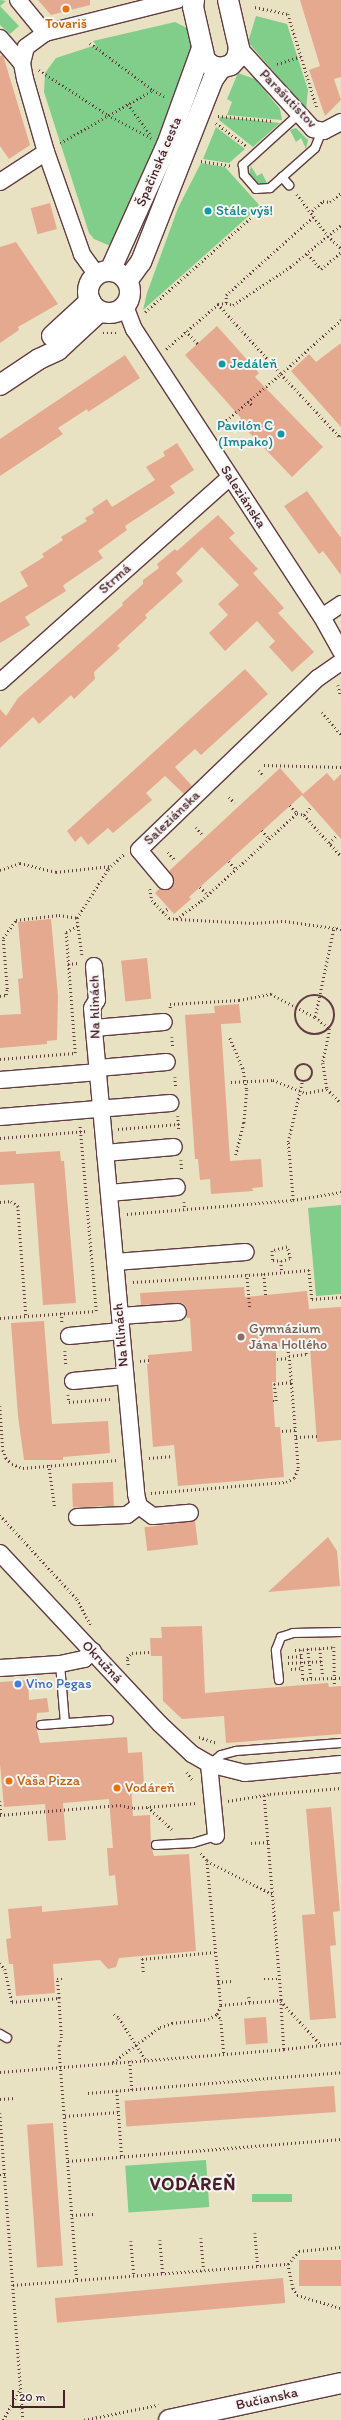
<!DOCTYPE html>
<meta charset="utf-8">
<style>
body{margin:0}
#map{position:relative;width:341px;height:2420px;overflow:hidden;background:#e8e2c2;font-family:Itim,sans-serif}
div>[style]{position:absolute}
.green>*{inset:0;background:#81cd8a;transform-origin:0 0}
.building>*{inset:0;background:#e5a990;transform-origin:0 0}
.path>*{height:2.5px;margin-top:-1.25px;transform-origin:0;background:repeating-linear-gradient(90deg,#623c42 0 1px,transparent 0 4px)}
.path>.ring{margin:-1.25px;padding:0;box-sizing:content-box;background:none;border:2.5px solid #623c42;border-radius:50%}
.roads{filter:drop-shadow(1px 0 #623c42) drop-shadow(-1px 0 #623c42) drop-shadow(0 1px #623c42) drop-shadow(0 -1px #623c42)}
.service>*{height:8px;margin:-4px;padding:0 4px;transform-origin:4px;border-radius:4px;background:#fff}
.minor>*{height:16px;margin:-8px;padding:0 8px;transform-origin:8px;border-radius:8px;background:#fff}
.tertiary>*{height:20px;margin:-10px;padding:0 10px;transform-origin:10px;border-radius:10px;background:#fff}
.tertiary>.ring{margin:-10px;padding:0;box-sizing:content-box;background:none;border:20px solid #fff;border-radius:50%}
.dots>*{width:11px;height:11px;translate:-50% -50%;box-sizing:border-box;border:2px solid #f6f6f2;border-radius:50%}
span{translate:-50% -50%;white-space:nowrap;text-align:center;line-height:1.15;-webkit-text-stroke:4px #f6f6f2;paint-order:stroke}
.food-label{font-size:14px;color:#c56008}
.left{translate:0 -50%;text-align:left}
.street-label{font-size:14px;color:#4a1f2b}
.culture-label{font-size:14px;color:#0d838f}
.right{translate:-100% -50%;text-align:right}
.education-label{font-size:14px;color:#785e54}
.shop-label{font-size:14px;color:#366cbe}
.district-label{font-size:18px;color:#4a1f2b;font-weight:700;letter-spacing:1px}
.scale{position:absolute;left:12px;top:2390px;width:53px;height:18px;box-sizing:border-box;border:2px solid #4a1f2b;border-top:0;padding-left:5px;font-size:12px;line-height:14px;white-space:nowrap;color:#4a1f2b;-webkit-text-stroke:3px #f6f6f2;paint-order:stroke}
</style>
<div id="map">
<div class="green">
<i style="clip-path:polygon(0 0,6px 1px,0 6px,19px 26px,10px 34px,0 25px)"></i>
<i style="clip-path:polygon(256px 16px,287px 24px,308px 90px,306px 109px,248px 42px)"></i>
<i style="clip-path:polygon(175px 22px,189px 29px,193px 48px,164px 127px,115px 242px,108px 245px,94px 239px,89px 233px,44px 92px,45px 73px,56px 58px,96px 45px,93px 41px)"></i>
<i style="clip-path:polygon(238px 73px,255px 79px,280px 109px,282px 120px,227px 115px,232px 102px,227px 99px)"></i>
<i style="clip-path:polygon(220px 117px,222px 117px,280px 123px,253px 147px,219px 120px)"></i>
<i style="clip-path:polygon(216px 127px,245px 149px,229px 163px,203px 159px)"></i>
<i style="clip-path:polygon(296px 128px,308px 140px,306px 149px,301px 138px,296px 142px,290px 130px)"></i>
<i style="clip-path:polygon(201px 163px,225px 167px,260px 206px,143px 310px,147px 293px,178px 208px)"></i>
<i style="clip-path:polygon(251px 166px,257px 176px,262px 173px,267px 183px,257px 183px,249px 173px)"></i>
<i style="clip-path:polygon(341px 1205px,341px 1294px,316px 1296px,308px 1208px)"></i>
<i style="left:206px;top:2160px;width:47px;height:81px;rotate:86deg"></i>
<i style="left:292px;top:2194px;width:8px;height:40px;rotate:90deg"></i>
</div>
<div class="building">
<i style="clip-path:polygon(38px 0,90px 0,90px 5px,51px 15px)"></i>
<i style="clip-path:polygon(300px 0,341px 0,341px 77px,334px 79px,341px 100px,325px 116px,309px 70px,320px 66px)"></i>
<i style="clip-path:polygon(3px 55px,30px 145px,9px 159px,0 146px,0 56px)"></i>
<i style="left:50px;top:203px;width:27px;height:20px;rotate:75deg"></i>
<i style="clip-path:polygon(16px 242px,58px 304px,18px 327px,19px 330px,0 343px,0 247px)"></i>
<i style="clip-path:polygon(217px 326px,259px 373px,255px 377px,323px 447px,292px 477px,238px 421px,241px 418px,185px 355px)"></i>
<i style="clip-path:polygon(341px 343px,341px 427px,291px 371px,309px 354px,316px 362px)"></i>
<i style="clip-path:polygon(125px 355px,140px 378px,88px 412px,87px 409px,58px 428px,63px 434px,0 476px,0 439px)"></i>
<i style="clip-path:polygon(177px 443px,194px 470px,170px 486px,175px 493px,125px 526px,127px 530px,98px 551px,103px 558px,65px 584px,63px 586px,66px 591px,25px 617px,30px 625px,0 643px,0 603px,28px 586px,20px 572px,44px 557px,42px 554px,63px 540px,61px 537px,87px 521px,85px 518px,94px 513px,92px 509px,107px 499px,112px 507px,155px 480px,146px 467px,165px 456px,163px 452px)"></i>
<i style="clip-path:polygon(307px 491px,341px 538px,341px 575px,323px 551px,319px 554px,284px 506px)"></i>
<i style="clip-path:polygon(218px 515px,235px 533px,229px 538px,258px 569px,253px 573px,284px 608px,278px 613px,314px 652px,292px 672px,269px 647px,275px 641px,257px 621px,225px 651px,209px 633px,228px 615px,218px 604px,239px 585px,202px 547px,176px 573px,183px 581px,145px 615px,147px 618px,117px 646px,120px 648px,94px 672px,95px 679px,74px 699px,71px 695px,39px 724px,33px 717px,0 748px,0 709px,6px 716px,18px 698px,123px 605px,122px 603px,143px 584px,143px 580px,159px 568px,157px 564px,175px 549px,177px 551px)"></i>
<i style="clip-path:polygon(245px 669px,268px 694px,201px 755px,195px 749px,175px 767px,192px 786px,184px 794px,165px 776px,146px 793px,152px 800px,113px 833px,108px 828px,88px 845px,81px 836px,75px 842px,67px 831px)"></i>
<i style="clip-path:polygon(280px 768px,303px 794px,327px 773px,334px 781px,341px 774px,341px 839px,302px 795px,189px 897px,191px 899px,174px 914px,155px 893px,160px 888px,167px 890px,174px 885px,174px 879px,169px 871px)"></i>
<i style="clip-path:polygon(51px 919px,58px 996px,57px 1040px,47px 1041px,47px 1044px,0 1048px,0 1015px,21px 1014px,18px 979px,23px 978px,18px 922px)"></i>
<i style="left:147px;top:958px;width:41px;height:26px;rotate:84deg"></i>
<i style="clip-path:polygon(239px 1004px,241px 1023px,221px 1024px,230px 1161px,261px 1159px,263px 1187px,252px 1188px,253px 1191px,211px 1194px,210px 1179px,200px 1180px,198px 1159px,195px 1159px,185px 1015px,215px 1013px,214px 1006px)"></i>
<i style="clip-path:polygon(16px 1151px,16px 1154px,60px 1151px,61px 1161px,64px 1161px,76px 1303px,43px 1305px,34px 1183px,0 1185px,0 1152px)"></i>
<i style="clip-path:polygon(244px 1287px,245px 1297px,307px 1291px,309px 1309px,341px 1307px,341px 1440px,317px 1442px,310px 1348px,276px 1349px,276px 1382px,272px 1382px,275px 1427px,280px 1427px,284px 1477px,178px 1486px,174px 1445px,153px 1447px,147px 1364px,149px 1364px,148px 1355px,192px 1351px,190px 1318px,187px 1318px,186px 1306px,182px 1303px,141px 1305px,140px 1293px)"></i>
<i style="clip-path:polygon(44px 1321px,52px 1424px,108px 1421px,110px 1453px,63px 1457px,63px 1460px,24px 1460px,18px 1416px,11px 1323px)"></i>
<i style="left:113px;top:1482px;width:24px;height:41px;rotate:88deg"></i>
<i style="left:195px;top:1521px;width:24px;height:51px;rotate:83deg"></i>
<i style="clip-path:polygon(328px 1537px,337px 1551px,340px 1586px,268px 1592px)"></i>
<i style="clip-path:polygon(202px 1626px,205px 1693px,328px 1683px,329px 1687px,341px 1686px,341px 1734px,226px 1743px,224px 1716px,182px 1719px,163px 1701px,162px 1656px,151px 1656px,150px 1638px,162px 1638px,161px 1627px)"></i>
<i style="clip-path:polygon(28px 1680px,29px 1700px,47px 1698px,49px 1712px,37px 1713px,36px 1726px,40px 1743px,127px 1737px,128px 1753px,142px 1752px,144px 1784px,131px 1785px,133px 1816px,150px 1815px,151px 1846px,154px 1856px,189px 1854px,196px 1951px,119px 1958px,116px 1967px,108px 1969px,100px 1960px,53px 1964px,55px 1993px,16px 1996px,13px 1964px,9px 1964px,6px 1939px,11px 1938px,8px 1909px,42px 1906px,42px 1912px,118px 1905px,115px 1875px,109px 1876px,107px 1848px,113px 1848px,109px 1799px,63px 1803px,66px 1840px,48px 1841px,45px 1804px,4px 1807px,0 1764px,0 1682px)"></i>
<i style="clip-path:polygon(331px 1807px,340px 1911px,333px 1912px,336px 1945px,330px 1946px,336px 2018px,310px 2020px,302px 1915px,315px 1914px,306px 1809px)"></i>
<i style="left:266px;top:2017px;width:26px;height:22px;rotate:86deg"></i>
<i style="left:334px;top:2086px;width:26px;height:210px;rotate:86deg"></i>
<i style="left:53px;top:2123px;width:143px;height:26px;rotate:86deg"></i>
<i style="left:341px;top:2260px;width:26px;height:42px;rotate:90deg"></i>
<i style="left:283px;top:2278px;width:25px;height:229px;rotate:85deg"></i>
</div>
<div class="path">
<i style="left:255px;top:7px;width:34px;rotate:12deg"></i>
<i style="left:288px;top:14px;width:98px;rotate:72.9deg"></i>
<i style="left:90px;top:43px;width:79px;rotate:36.7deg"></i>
<i style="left:277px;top:64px;width:25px;rotate:-18deg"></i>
<i style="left:39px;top:70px;width:82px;rotate:33.1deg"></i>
<i style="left:108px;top:115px;width:49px;rotate:28.1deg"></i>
<i style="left:128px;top:104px;width:39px;rotate:54deg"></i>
<i style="left:218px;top:116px;width:55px;rotate:5.2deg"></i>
<i style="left:216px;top:123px;width:39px;rotate:37deg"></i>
<i style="left:60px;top:143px;width:107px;rotate:-29.7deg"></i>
<i style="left:153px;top:90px;width:14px;rotate:30deg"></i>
<i style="left:201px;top:161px;width:30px;rotate:9deg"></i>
<i style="left:297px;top:194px;width:52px;rotate:53.6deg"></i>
<i style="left:328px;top:236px;width:18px;rotate:43deg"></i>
<i style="left:312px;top:211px;width:15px;rotate:-42deg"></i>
<i style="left:323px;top:201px;width:7px;rotate:8deg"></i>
<i style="left:330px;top:202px;width:14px;rotate:-39deg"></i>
<i style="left:308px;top:254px;width:20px;rotate:49deg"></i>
<i style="left:321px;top:269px;width:26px;rotate:-40deg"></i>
<i style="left:226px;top:303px;width:7px;rotate:16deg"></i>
<i style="left:233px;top:305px;width:69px;rotate:-33.7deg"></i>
<i style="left:290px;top:267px;width:66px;rotate:-39.5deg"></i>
<i style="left:218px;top:304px;width:94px;rotate:48deg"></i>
<i style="left:281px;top:374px;width:81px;rotate:-42deg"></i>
<i style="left:145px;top:312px;width:158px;rotate:-41.7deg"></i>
<i style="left:186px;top:331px;width:18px;rotate:47deg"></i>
<i style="left:103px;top:333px;width:15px"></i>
<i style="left:166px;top:349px;width:69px;rotate:-40.9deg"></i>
<i style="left:218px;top:304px;width:8px;rotate:-7deg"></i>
<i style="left:226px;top:303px;width:8px;rotate:-90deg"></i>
<i style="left:226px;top:295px;width:117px;rotate:-41.9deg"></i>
<i style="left:248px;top:401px;width:7px;rotate:45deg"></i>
<i style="left:217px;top:428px;width:84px;rotate:-40.2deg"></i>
<i style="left:281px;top:374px;width:85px;rotate:46.9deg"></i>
<i style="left:339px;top:436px;width:3px;rotate:-45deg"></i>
<i style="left:338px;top:685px;width:11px;rotate:75deg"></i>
<i style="left:322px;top:712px;width:30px;rotate:50deg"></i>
<i style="left:264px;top:765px;width:77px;rotate:1.5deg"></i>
<i style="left:259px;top:770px;width:8px;rotate:50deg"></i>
<i style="left:229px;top:797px;width:8px;rotate:45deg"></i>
<i style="left:290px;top:805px;width:11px;rotate:49deg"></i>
<i style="left:304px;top:815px;width:11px;rotate:-49deg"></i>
<i style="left:196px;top:827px;width:9px;rotate:49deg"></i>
<i style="left:262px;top:830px;width:11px;rotate:52deg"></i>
<i style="left:329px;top:843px;width:11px;rotate:-45deg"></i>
<i style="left:168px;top:852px;width:11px;rotate:49deg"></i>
<i style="left:229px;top:861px;width:11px;rotate:52deg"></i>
<i style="left:0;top:870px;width:21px;rotate:-19deg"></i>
<i style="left:20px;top:863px;width:37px;rotate:14deg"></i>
<i style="left:56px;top:872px;width:55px;rotate:-6.2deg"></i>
<i style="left:200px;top:887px;width:11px;rotate:45deg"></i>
<i style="left:150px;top:889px;width:11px;rotate:80deg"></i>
<i style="left:152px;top:900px;width:25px;rotate:47deg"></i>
<i style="left:169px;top:918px;width:7px;rotate:8deg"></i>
<i style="left:176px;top:919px;width:31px;rotate:-36deg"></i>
<i style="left:201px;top:901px;width:130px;rotate:-42.5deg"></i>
<i style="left:297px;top:813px;width:7px;rotate:16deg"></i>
<i style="left:304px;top:815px;width:55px;rotate:47.9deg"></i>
<i style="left:163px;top:912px;width:7px;rotate:-34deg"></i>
<i style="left:77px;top:918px;width:58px;rotate:-57.7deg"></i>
<i style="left:108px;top:869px;width:22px;rotate:-43deg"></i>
<i style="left:177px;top:919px;width:76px;rotate:3deg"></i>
<i style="left:253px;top:923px;width:32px;rotate:-4deg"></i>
<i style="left:285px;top:921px;width:57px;rotate:8.1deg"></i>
<i style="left:68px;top:964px;width:11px;rotate:-5deg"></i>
<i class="ring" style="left:295px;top:995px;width:37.5px;height:37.5px"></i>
<i style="left:0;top:996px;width:6px;rotate:-9deg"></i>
<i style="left:6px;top:995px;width:6px;rotate:-81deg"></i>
<i style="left:7px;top:989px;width:51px;rotate:-94.5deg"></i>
<i style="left:3px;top:938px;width:22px;rotate:-54deg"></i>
<i style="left:16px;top:920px;width:43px;rotate:-6.6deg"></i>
<i style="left:59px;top:915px;width:18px;rotate:9deg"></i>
<i style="left:77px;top:918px;width:37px;rotate:82deg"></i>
<i style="left:170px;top:1008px;width:4px;rotate:-90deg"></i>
<i style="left:170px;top:1004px;width:69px;rotate:-3.3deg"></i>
<i style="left:239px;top:1000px;width:33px;rotate:-11deg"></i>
<i style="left:271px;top:994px;width:50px;rotate:27.6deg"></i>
<i style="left:315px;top:1017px;width:19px;rotate:39deg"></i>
<i style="left:330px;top:1029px;width:35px;rotate:102deg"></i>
<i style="left:323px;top:1063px;width:26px;rotate:81deg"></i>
<i style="left:315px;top:1017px;width:92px;rotate:-78.1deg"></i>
<i style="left:172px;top:1037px;width:11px;rotate:85deg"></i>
<i style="left:230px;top:1038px;width:33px;rotate:67deg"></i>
<i style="left:243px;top:1068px;width:22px;rotate:80deg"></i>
<i style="left:247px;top:1090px;width:33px;rotate:95deg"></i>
<i style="left:244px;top:1123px;width:34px;rotate:104deg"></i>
<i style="left:0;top:1059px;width:75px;rotate:-4.6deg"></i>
<i style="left:75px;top:1053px;width:121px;rotate:-94.3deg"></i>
<i style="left:66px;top:932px;width:15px;rotate:-28deg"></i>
<i class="ring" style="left:295px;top:1064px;width:15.5px;height:15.5px"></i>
<i style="left:175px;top:1077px;width:11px;rotate:85deg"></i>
<i style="left:231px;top:1082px;width:42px;rotate:-2.7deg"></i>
<i style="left:273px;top:1080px;width:35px;rotate:22deg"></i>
<i style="left:306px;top:1093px;width:21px;rotate:-11deg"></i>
<i style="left:327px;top:1089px;width:20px;rotate:45deg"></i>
<i style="left:178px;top:1116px;width:15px;rotate:86deg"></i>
<i style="left:118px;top:1129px;width:61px;rotate:-4.7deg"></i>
<i style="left:0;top:1138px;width:87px;rotate:-4.6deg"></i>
<i style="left:181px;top:1160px;width:11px;rotate:85deg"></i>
<i style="left:293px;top:1200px;width:58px;rotate:-94.9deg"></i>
<i style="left:288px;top:1142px;width:62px;rotate:-76.9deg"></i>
<i style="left:0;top:1202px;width:11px;rotate:-5deg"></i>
<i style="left:11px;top:1201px;width:9px;rotate:36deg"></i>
<i style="left:18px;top:1206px;width:110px;rotate:85.8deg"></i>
<i style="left:184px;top:1202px;width:8px;rotate:83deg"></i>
<i style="left:127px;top:1214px;width:167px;rotate:-4.8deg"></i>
<i style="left:293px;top:1200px;width:49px;rotate:-9.5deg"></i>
<i style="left:281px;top:1261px;width:9px;rotate:-18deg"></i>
<i style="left:290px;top:1258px;width:11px;rotate:-105deg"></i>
<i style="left:287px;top:1247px;width:16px;rotate:165deg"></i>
<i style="left:272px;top:1251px;width:9px;rotate:84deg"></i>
<i style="left:273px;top:1260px;width:8px;rotate:7deg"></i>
<i style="left:281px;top:1261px;width:11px;rotate:85deg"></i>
<i style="left:247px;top:1274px;width:34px;rotate:85deg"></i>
<i style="left:264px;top:1274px;width:45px;rotate:-5.1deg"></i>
<i style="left:309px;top:1270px;width:29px;rotate:84deg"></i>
<i style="left:312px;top:1299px;width:29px;rotate:-4deg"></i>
<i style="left:133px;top:1282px;width:131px;rotate:-3.5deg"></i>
<i style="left:264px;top:1274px;width:21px;rotate:85deg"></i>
<i style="left:62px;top:1313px;width:10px;rotate:90deg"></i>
<i style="left:0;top:1318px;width:96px;rotate:-4.2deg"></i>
<i style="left:96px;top:1311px;width:185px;rotate:-95deg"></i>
<i style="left:288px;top:1348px;width:8px;rotate:83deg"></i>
<i style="left:65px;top:1351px;width:15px;rotate:86deg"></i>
<i style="left:277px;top:1359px;width:12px;rotate:-5deg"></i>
<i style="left:140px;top:1361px;width:9px;rotate:-6deg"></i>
<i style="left:68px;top:1395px;width:7px;rotate:82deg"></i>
<i style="left:69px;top:1402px;width:41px;rotate:-4.2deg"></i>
<i style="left:273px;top:1401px;width:3px"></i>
<i style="left:276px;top:1401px;width:17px;rotate:-97deg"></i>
<i style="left:274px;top:1384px;width:17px;rotate:-7deg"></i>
<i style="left:0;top:1406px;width:44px;rotate:86.1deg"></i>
<i style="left:3px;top:1450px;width:9px;rotate:69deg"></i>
<i style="left:6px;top:1458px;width:8px;rotate:45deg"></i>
<i style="left:12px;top:1464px;width:12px;rotate:20deg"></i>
<i style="left:23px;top:1468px;width:95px;rotate:-4.8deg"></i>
<i style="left:282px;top:1431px;width:13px;rotate:-4deg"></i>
<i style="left:296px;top:1437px;width:21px;rotate:-3deg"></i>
<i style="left:149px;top:1458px;width:24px;rotate:-5deg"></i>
<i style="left:49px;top:1465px;width:43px;rotate:82.1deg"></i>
<i style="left:151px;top:1493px;width:135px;rotate:-4.7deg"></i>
<i style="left:286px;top:1482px;width:9px;rotate:-27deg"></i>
<i style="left:294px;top:1478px;width:11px;rotate:-68deg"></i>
<i style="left:298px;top:1468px;width:112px;rotate:-94.6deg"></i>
<i style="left:289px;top:1356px;width:17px;rotate:-7deg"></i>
<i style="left:306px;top:1354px;width:7px;rotate:-90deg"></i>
<i style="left:0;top:1515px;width:114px;rotate:47.5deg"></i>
<i style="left:77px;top:1599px;width:30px;rotate:62deg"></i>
<i style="left:308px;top:1649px;width:29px;rotate:84deg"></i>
<i style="left:320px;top:1649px;width:28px;rotate:84deg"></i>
<i style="left:295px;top:1650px;width:39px;rotate:-4deg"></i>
<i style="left:334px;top:1647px;width:39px;rotate:89deg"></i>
<i style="left:301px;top:1650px;width:29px;rotate:86deg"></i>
<i style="left:303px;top:1679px;width:38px;rotate:-2deg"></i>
<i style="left:288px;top:1657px;width:13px;rotate:-4deg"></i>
<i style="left:288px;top:1663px;width:33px;rotate:-3deg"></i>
<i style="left:128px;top:1665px;width:7px;rotate:-98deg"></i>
<i style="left:127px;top:1658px;width:7px;rotate:-45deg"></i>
<i style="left:132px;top:1653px;width:17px;rotate:-3deg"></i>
<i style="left:291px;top:1669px;width:11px;rotate:-5deg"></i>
<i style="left:199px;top:1737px;width:19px;rotate:18deg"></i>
<i style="left:187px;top:1772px;width:11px;rotate:56deg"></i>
<i style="left:0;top:1801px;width:14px;rotate:86deg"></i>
<i style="left:228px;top:1801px;width:43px;rotate:-9.5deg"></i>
<i style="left:270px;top:1794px;width:71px;rotate:-4.8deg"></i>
<i style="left:148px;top:1807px;width:35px;rotate:43deg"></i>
<i style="left:0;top:1815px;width:120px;rotate:-4.8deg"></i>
<i style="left:120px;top:1805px;width:14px;rotate:12deg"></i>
<i style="left:134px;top:1808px;width:63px;rotate:-4.5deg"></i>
<i style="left:251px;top:1843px;width:17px;rotate:-3deg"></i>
<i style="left:201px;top:1853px;width:9px;rotate:49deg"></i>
<i style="left:207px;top:1860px;width:146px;rotate:84.5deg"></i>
<i style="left:221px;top:2005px;width:60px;rotate:-4.8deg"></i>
<i style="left:281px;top:2000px;width:205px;rotate:-94.8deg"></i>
<i style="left:207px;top:1861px;width:73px;rotate:26.9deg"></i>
<i style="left:0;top:1963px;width:8px;rotate:50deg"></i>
<i style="left:5px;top:1969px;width:34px;rotate:78deg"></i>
<i style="left:12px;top:2002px;width:47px;rotate:-4.9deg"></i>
<i style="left:59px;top:1998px;width:39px;rotate:86deg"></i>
<i style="left:62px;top:2037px;width:9px;rotate:108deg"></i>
<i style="left:59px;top:2046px;width:235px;rotate:85.6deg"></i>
<i style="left:143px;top:1972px;width:13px;rotate:-94deg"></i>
<i style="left:142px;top:1959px;width:73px;rotate:-5.5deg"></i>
<i style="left:264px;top:1979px;width:15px"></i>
<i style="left:218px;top:1982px;width:13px;rotate:-4deg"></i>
<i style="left:249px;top:1997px;width:6px;rotate:81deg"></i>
<i style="left:59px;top:1998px;width:19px;rotate:-96deg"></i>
<i style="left:57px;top:1979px;width:7px"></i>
<i style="left:281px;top:2000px;width:49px;rotate:86.5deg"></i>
<i style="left:284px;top:2049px;width:57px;rotate:-6deg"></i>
<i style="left:281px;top:2001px;width:59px;rotate:47.7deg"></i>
<i style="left:114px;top:2014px;width:6px;rotate:39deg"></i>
<i style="left:119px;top:2018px;width:50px;rotate:57.3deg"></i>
<i style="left:217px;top:2014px;width:7px;rotate:56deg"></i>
<i style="left:221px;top:2020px;width:34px;rotate:85deg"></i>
<i style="left:130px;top:2061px;width:29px;rotate:86deg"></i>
<i style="left:113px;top:2062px;width:59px;rotate:-36.7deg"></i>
<i style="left:160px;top:2027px;width:13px;rotate:-18deg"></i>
<i style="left:172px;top:2023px;width:36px;rotate:-6deg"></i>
<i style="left:208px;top:2019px;width:10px;rotate:-29deg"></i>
<i style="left:217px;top:2014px;width:10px;rotate:-66deg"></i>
<i style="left:0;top:2072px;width:285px;rotate:-4.6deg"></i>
<i style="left:117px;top:2091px;width:66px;rotate:85.7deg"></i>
<i style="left:88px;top:2093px;width:254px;rotate:-4.7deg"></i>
<i style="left:0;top:2099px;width:15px;rotate:-4deg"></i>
<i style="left:0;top:2113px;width:308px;rotate:85.7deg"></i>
<i style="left:65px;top:2116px;width:53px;rotate:-4.3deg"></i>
<i style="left:68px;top:2161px;width:274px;rotate:-4.6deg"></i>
<i style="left:0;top:2175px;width:5px"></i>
<i style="left:72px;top:2215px;width:21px;rotate:-3deg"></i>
<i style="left:255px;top:2233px;width:33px;rotate:85deg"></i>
<i style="left:201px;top:2238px;width:32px;rotate:85deg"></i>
<i style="left:160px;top:2240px;width:33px;rotate:85deg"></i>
<i style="left:131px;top:2241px;width:34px;rotate:85deg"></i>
<i style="left:288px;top:2264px;width:25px;rotate:78deg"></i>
<i style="left:293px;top:2288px;width:8px;rotate:60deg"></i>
<i style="left:297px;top:2295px;width:46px;rotate:16.5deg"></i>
<i style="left:13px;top:2285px;width:276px;rotate:-4.4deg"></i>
<i style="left:288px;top:2264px;width:17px;rotate:-50deg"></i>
<i style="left:299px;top:2251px;width:42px;rotate:-5.4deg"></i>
<i style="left:3px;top:2420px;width:38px;rotate:-61deg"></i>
<i style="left:84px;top:2420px;width:76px;rotate:-11.5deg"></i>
</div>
<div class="roads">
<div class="service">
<i style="left:299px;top:114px;width:76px;rotate:137.7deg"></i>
<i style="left:243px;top:165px;width:10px;rotate:84deg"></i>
<i style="left:244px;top:175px;width:18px;rotate:49deg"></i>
<i style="left:256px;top:189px;width:14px;rotate:-4deg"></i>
<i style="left:270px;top:188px;width:60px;rotate:-41.6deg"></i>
<i style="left:315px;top:148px;width:18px;rotate:-68deg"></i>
<i style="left:282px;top:177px;width:11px;rotate:49deg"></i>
<i style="left:60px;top:1664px;width:59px;rotate:85.2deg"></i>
<i style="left:279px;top:1680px;width:30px;rotate:-96deg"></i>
<i style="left:276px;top:1650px;width:14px;rotate:-69deg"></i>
<i style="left:281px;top:1637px;width:13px;rotate:-18deg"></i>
<i style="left:293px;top:1633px;width:48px;rotate:-1.2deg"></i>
<i style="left:41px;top:1725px;width:68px;rotate:-4.2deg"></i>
<i style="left:210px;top:1764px;width:14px;rotate:-39deg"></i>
<i style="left:221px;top:1755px;width:16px;rotate:-15deg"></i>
<i style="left:236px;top:1751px;width:105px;rotate:-4.4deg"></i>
<i style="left:156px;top:1845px;width:37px;rotate:-3deg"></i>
<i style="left:193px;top:1843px;width:24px;rotate:-17deg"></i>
<i style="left:0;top:2034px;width:8px;rotate:30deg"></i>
</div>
<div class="minor">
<i style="left:18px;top:0;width:43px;rotate:50.7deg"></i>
<i style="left:0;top:38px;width:33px;rotate:49deg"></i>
<i style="left:239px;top:48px;width:110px;rotate:47.6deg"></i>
<i style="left:313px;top:129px;width:11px;rotate:10deg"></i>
<i style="left:324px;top:131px;width:19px;rotate:-28deg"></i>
<i style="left:0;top:182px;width:55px;rotate:-33.1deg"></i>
<i style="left:97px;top:275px;width:26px;rotate:-126deg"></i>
<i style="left:82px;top:254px;width:108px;rotate:-109.4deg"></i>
<i style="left:46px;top:152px;width:76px;rotate:-106deg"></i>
<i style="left:25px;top:79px;width:16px;rotate:-101deg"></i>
<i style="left:22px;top:63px;width:16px;rotate:-76deg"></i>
<i style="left:26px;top:47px;width:24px;rotate:-36deg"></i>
<i style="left:45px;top:33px;width:136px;rotate:-14deg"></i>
<i style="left:125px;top:306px;width:25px;rotate:69deg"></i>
<i style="left:134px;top:329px;width:344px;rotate:56.9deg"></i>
<i style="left:322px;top:617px;width:39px;rotate:61deg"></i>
<i style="left:322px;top:617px;width:23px;rotate:-34deg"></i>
<i style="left:0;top:682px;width:308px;rotate:-41.7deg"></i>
<i style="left:165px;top:881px;width:40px;rotate:-130deg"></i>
<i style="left:139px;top:850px;width:248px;rotate:-43.9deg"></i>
<i style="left:318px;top:678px;width:28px;rotate:-35deg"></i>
<i style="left:94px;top:966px;width:34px;rotate:85deg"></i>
<i style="left:97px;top:1000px;width:9px;rotate:122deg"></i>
<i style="left:92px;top:1008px;width:488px;rotate:84.8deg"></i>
<i style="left:136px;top:1494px;width:12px;rotate:76deg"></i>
<i style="left:139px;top:1506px;width:17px;rotate:36deg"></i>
<i style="left:153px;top:1516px;width:37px;rotate:-5deg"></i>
<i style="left:94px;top:1028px;width:70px;rotate:-4.9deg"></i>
<i style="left:98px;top:1068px;width:69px;rotate:-5deg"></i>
<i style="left:0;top:1080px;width:99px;rotate:-4.6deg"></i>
<i style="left:0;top:1117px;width:171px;rotate:-4.7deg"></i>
<i style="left:105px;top:1153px;width:69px;rotate:-5deg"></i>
<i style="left:109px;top:1193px;width:68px;rotate:-5deg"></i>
<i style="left:115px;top:1262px;width:131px;rotate:-4.4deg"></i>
<i style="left:120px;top:1316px;width:58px;rotate:-3.9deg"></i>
<i style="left:69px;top:1336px;width:52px;rotate:-5.5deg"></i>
<i style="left:73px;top:1381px;width:52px;rotate:-5.5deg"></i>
<i style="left:77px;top:1517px;width:50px;rotate:-2.3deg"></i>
<i style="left:127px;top:1515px;width:15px;rotate:-37deg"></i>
<i style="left:0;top:1553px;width:234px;rotate:46.9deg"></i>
<i style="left:160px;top:1724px;width:44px;rotate:43.2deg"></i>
<i style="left:192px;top:1754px;width:20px;rotate:30deg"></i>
<i style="left:209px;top:1764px;width:37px;rotate:14deg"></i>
<i style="left:245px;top:1773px;width:96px;rotate:-5.4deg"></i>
<i style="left:0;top:1668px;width:60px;rotate:-3.8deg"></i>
<i style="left:60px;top:1664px;width:25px;rotate:-12deg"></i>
<i style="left:84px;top:1659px;width:12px;rotate:-42deg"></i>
<i style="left:209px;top:1764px;width:72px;rotate:84.4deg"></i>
</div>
<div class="tertiary">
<i style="left:194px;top:0;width:7px;rotate:98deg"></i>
<i style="left:193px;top:7px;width:54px;rotate:77.2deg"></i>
<i style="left:205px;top:60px;width:9px;rotate:41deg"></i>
<i style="left:212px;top:66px;width:9px;rotate:13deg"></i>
<i style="left:221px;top:68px;width:10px;rotate:-17deg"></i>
<i style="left:231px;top:65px;width:9px;rotate:-49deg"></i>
<i style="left:237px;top:58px;width:10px;rotate:-79deg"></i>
<i style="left:239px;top:48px;width:49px;rotate:-102.9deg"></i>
<i style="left:110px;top:271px;width:138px;rotate:-65.7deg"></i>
<i style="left:167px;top:145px;width:100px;rotate:-70.1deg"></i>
<i class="ring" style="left:88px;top:271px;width:22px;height:22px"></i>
<i style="left:127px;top:281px;width:24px;rotate:-54deg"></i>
<i style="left:141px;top:262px;width:197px;rotate:-68.5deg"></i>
<i style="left:213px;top:79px;width:14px;rotate:-54deg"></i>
<i style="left:52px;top:336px;width:52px;rotate:-42.6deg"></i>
<i style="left:0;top:385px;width:47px;rotate:-33.7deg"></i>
<i style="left:39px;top:359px;width:21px;rotate:-25deg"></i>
<i style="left:58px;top:350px;width:57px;rotate:-42.9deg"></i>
<i style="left:169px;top:2420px;width:176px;rotate:-12.1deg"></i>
</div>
</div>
<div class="dots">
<i style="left:66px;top:9px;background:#e8710a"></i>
<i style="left:208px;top:211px;background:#0f9aa8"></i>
<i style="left:222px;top:364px;background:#0f9aa8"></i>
<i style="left:281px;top:434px;background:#0f9aa8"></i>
<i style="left:241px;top:1337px;background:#8d6e63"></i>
<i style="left:18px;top:1684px;background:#3f7fe0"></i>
<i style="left:9px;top:1781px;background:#e8710a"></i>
<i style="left:117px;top:1788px;background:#e8710a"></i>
</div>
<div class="food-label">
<span style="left:66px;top:24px">Tovariš</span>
<span class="left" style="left:17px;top:1781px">Vaša Pizza</span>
<span class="left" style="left:125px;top:1788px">Vodáreň</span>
</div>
<div class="street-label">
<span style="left:288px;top:99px;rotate:46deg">Parašutistov</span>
<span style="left:159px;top:162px;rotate:-67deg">Špačinská cesta</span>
<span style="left:243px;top:497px;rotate:57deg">Saleziánska</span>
<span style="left:115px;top:579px;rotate:-42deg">Strmá</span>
<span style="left:172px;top:818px;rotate:-44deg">Saleziánska</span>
<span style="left:95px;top:1007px;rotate:-91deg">Na hlinách</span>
<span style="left:121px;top:1335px;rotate:-95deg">Na hlinách</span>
<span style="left:102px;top:1662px;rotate:47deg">Okružná</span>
<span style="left:267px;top:2399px;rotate:-12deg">Bučianska</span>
</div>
<div class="culture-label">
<span class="left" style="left:216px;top:211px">Stále výš!</span>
<span class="left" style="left:230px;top:364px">Jedáleň</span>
<span class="right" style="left:273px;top:434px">Pavilón C<br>(Impako)</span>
</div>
<div class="education-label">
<span class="left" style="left:249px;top:1337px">Gymnázium<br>Jána Hollého</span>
</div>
<div class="shop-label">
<span class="left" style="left:26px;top:1684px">Vino Pegas</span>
</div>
<div class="district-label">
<span style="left:193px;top:2184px">VODÁREŇ</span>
</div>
<div class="scale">20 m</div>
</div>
